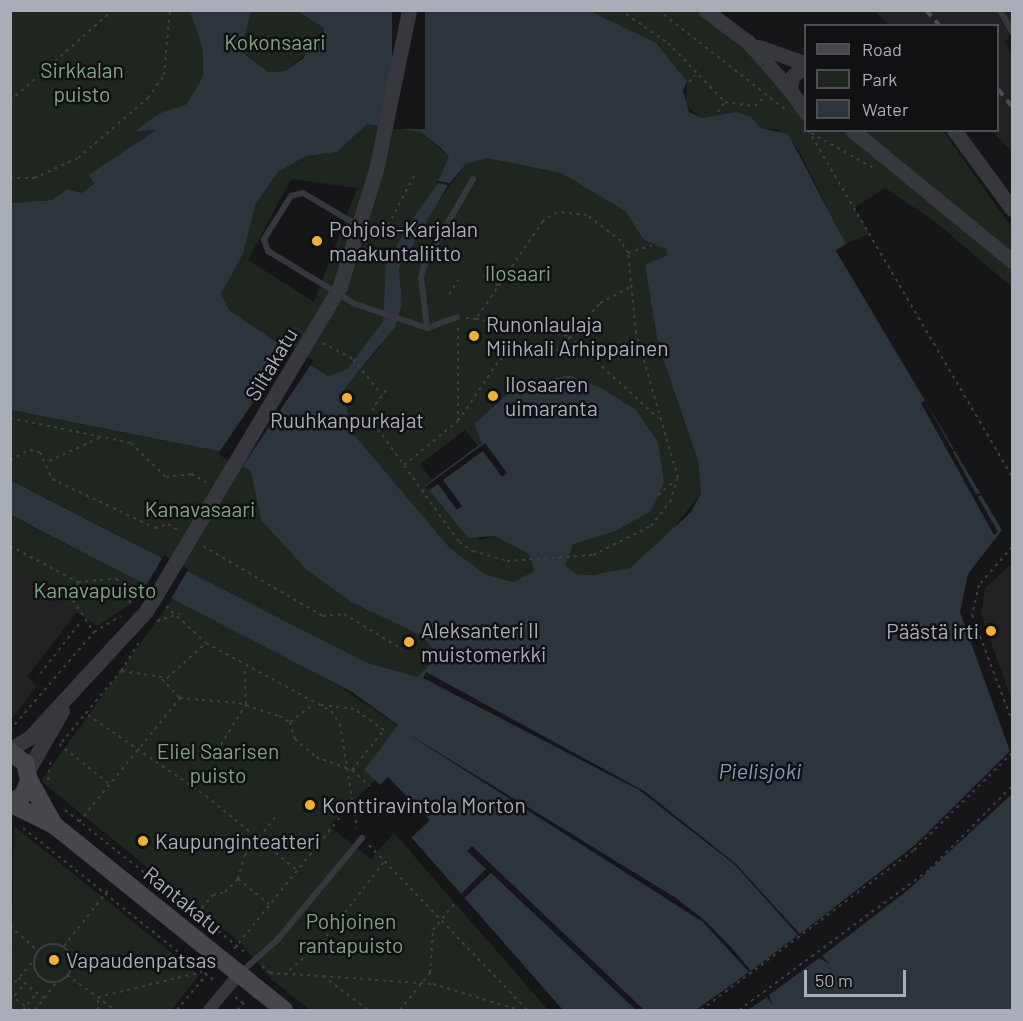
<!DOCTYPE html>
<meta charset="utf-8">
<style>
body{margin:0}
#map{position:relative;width:1023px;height:1021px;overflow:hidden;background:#161618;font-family:Barlow,sans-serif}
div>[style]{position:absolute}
.built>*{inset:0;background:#222225}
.green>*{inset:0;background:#1e261f}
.water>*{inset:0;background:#2c353c}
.pier>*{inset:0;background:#161618;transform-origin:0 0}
.path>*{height:2px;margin-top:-1px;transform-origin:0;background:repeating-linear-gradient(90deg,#3d3f44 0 3px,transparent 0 7.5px)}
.path>.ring{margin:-1px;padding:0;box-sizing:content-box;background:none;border:2px solid #3d3f44;border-radius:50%}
.service>*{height:6px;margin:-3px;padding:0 3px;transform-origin:3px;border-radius:3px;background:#37383d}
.minor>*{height:12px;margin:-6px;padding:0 6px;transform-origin:6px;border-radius:6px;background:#37383d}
.tertiary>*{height:15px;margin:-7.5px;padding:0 7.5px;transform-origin:7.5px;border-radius:7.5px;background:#37383d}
.secondary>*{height:18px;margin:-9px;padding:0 9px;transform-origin:9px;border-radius:9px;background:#45474d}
.rail>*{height:4px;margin-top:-2px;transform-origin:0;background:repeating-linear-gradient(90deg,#4a4c52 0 8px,transparent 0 14px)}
.tertiary-bridge>*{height:15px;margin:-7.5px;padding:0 7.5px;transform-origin:7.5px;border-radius:7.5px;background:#37383d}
.dots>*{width:16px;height:16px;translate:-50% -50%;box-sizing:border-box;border:3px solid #111113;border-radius:50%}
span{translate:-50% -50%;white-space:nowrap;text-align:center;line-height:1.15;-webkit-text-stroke:5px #111113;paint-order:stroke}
.park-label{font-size:21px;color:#7fa381}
.poi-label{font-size:21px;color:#a8adb8}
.left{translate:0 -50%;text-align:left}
.right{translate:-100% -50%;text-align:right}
.street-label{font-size:21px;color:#a8adb8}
.water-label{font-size:22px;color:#7f9bb3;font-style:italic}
.frame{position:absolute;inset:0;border:12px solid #a8adb8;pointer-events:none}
.legend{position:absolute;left:804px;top:24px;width:195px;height:108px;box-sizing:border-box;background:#111113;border:2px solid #4d4f55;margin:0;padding:8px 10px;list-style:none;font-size:18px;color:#a8adb8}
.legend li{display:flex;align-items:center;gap:12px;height:30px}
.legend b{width:30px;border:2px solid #4d4f55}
.scale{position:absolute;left:804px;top:970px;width:102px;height:27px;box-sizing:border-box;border:3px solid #a8adb8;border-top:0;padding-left:8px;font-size:18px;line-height:21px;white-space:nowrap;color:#a8adb8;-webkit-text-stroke:4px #111113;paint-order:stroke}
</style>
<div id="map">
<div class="built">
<i style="clip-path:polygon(874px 11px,1012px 11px,1012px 32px,1005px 42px,1012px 55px,1012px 152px,992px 131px,998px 130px,998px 26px,889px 25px)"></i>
<i style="clip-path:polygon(1012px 564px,1012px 701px,981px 614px,985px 588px)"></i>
<i style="clip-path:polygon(11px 567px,77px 612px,27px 677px,37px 686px,11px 720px)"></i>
</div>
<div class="green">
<i style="clip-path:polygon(11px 11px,190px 11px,203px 50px,203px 76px,187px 104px,160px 113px,137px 130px,156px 130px,88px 175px,94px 184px,81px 193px,67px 189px,52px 200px,11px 203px)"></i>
<i style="clip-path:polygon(251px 11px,297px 11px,324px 28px,323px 40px,285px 71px,268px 72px,241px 51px)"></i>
<i style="clip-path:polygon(590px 11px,696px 11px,744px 46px,805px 116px,806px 130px,943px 131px,1012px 228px,1012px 287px,933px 220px,885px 188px,854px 208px,869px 234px,846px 244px,796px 146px,779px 130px,760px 128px,750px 116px,737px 112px,702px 118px,686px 106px,687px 81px,656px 43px)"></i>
<i style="clip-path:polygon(evenodd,367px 123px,422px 132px,449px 157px,435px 188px,408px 225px,385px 288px,383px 321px,347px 369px,329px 376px,230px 311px,221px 294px,243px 254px,256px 203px,278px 172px,306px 156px,337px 152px,367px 123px,291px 179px,357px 188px,314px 302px,248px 260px,291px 179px)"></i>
<i style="clip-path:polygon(487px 158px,561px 173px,625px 211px,644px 240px,666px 249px,667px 255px,645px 265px,658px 344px,698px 462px,701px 493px,667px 536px,630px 569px,611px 575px,576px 574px,565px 567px,566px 555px,572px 544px,616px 531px,650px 511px,664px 482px,614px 395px,569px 375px,515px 387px,474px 424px,482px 442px,478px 446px,465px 430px,420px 464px,432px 480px,426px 484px,480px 540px,494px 536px,530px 555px,534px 571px,513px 582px,485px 574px,450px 548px,349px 429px,345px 388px,380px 347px,402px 304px,399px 268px,417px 231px,466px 164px)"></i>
<i style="clip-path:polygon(10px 410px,218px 451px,252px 468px,261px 520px,353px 603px,422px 636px,438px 655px,419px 677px,365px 662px,11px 480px)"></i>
<i style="clip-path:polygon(10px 515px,144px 584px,131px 604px,97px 626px,11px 567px)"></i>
<i style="clip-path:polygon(173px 598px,339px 686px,398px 726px,364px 770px,375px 780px,329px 826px,371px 859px,394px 833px,548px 1010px,310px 1010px,272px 980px,242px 944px,41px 781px)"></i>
<i style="clip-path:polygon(14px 826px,199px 975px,171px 1010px,11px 1010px)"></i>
</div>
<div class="water">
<i style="clip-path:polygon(evenodd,190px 11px,251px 11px,241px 51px,268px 72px,285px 71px,304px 58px,307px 47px,323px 40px,324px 28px,297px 11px,590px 11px,656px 43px,687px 81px,683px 91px,689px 112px,702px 118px,736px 112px,750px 116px,761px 128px,788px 134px,846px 244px,836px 251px,1002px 530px,968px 574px,960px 612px,1012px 757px,1012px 1010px,563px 1010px,411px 837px,429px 820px,388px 778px,380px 785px,364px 770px,398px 725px,352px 692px,11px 515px,10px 480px,365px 662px,418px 677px,438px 655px,422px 636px,353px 603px,307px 570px,261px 520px,251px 471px,218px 451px,11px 410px,11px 203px,52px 200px,67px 189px,81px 193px,94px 184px,88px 175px,156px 130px,135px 131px,160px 113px,187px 104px,203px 76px,203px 50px,190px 11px,367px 124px,421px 132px,442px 149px,449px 157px,438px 181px,450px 183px,466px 164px,487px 158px,561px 173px,625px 211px,644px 240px,666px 249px,667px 255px,645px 265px,658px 344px,698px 461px,701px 493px,691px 512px,630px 568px,593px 575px,576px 574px,565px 566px,573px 544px,616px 531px,651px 511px,664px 482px,658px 442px,635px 409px,601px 388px,569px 375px,515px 387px,474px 424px,482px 443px,425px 485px,468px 538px,495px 536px,530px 555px,534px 571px,513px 582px,485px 574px,450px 548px,349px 429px,345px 388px,395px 327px,402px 304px,399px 268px,448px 185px,438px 183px,408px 225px,386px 265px,383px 321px,347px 369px,328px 376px,230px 311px,221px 294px,243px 254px,256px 203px,278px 172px,306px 156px,337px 152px,367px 124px)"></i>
</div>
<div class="pier">
<i style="left:392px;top:11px;width:33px;height:118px"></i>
<i style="clip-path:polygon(849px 243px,840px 252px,923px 396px,836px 250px)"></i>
<i style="left:291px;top:346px;width:27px;height:130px;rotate:34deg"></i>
<i style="clip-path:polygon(925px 401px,952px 449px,958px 449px,953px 452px,976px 494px,984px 493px,978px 497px,998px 532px,994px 535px,921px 403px)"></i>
<i style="clip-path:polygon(485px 443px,507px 473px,502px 477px,483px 451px,443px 480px,462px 506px,457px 510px,438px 484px,429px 490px,426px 486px)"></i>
<i style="left:164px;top:555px;width:28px;height:37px;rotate:30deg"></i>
<i style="clip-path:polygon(426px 672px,644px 791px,735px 863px,800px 934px,916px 844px,1012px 749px,1012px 794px,908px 890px,822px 956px,831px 965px,819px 958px,769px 995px,773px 1006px,767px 997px,748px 1010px,696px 1010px,749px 972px,703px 922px,397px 727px,676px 898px,704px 920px,731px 947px,751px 971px,798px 935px,734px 864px,639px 790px,423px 678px)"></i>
<i style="clip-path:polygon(388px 777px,430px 820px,411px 838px,461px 894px,486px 869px,467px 851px,472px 846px,643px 1009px,636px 1010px,491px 873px,464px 898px,561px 1010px,409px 837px,425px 820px,388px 781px,380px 785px)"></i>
</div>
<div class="path">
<i style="left:620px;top:10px;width:58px;rotate:34.5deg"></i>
<i style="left:668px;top:43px;width:82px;rotate:46deg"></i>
<i style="left:725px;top:102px;width:30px;rotate:8deg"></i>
<i style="left:755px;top:106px;width:16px;rotate:-43deg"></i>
<i style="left:658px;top:10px;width:162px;rotate:38deg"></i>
<i style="left:689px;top:82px;width:9px;rotate:-49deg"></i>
<i style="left:10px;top:101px;width:137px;rotate:-41.5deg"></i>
<i style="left:718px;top:112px;width:12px;rotate:-55deg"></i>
<i style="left:808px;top:130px;width:402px;rotate:59.5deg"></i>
<i style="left:811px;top:133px;width:72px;rotate:29.1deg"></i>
<i style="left:10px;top:178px;width:24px"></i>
<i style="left:34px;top:178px;width:48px;rotate:-24.4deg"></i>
<i style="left:78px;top:158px;width:92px;rotate:-40.6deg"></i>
<i style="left:148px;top:98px;width:28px;rotate:-55deg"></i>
<i style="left:164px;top:75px;width:65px;rotate:-84.7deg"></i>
<i style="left:371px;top:231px;width:18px;rotate:-19deg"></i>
<i style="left:388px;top:225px;width:58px;rotate:-62.1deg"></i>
<i style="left:628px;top:253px;width:26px;rotate:-18deg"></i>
<i style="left:483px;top:276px;width:19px;rotate:32deg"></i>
<i style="left:449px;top:294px;width:17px;rotate:-57deg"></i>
<i style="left:476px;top:319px;width:95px;rotate:10.4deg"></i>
<i style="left:569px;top:336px;width:121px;rotate:42.7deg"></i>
<i style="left:323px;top:343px;width:34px;rotate:28deg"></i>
<i style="left:353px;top:359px;width:46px;rotate:51.1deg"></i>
<i style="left:386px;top:390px;width:22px;rotate:126deg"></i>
<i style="left:373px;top:408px;width:22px;rotate:77deg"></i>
<i style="left:378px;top:429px;width:139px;rotate:54.4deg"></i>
<i style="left:459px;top:542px;width:17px;rotate:33deg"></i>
<i style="left:473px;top:551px;width:35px;rotate:16deg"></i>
<i style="left:507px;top:561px;width:86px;rotate:-4deg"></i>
<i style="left:593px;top:555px;width:65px;rotate:-26.6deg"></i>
<i style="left:651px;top:526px;width:31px;rotate:-52deg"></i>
<i style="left:670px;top:502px;width:25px;rotate:-72deg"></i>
<i style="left:678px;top:478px;width:151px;rotate:-106.2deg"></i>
<i style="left:636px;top:333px;width:80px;rotate:-95.7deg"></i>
<i style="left:628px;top:253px;width:14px;rotate:-120deg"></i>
<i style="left:621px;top:241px;width:43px;rotate:-142.6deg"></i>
<i style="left:587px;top:215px;width:30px;rotate:-174deg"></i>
<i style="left:557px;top:212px;width:17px;rotate:147deg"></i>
<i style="left:543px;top:221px;width:119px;rotate:124.4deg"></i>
<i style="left:476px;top:319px;width:10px;rotate:-174deg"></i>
<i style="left:10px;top:418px;width:124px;rotate:11.7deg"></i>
<i style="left:131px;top:443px;width:49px;rotate:44.2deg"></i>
<i style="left:166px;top:477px;width:25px;rotate:-7deg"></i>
<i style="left:191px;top:474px;width:17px;rotate:28deg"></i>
<i style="left:458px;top:421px;width:96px;rotate:-90deg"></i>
<i style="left:10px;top:460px;width:22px;rotate:-27deg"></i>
<i style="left:30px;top:450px;width:10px;rotate:11deg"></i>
<i style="left:40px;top:452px;width:30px;rotate:66deg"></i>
<i style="left:52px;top:479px;width:114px;rotate:25.4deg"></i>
<i style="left:155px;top:528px;width:14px;rotate:-17deg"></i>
<i style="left:168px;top:524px;width:13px;rotate:32deg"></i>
<i style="left:49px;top:461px;width:57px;rotate:-24.8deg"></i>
<i style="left:404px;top:465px;width:70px;rotate:-39.2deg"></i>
<i style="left:458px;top:421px;width:75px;rotate:-55.9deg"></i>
<i style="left:500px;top:359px;width:58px;rotate:-8deg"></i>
<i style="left:557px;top:351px;width:64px;rotate:-48.1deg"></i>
<i style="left:600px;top:303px;width:36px;rotate:-28deg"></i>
<i style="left:422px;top:492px;width:6px;rotate:-39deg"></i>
<i style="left:658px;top:495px;width:23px;rotate:-40deg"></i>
<i style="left:10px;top:546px;width:77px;rotate:27.9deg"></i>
<i style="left:78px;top:582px;width:38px;rotate:-5deg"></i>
<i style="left:116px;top:579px;width:30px;rotate:27deg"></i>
<i style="left:203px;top:546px;width:139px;rotate:30.3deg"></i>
<i style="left:323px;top:616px;width:21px;rotate:-5deg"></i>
<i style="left:344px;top:614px;width:68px;rotate:31.1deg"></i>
<i style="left:1012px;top:547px;width:50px;rotate:131deg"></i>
<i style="left:979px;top:585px;width:31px;rotate:103deg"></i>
<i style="left:972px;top:615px;width:113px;rotate:69.3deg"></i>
<i style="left:78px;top:582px;width:19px;rotate:106deg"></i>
<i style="left:73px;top:600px;width:38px;rotate:57deg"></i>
<i style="left:129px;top:585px;width:21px;rotate:87deg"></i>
<i style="left:166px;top:606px;width:54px;rotate:42.8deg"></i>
<i style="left:206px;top:643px;width:142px;rotate:28.5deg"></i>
<i style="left:331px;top:711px;width:16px;rotate:55deg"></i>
<i style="left:340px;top:724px;width:106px;rotate:80.8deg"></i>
<i style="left:157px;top:621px;width:24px;rotate:-17deg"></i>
<i style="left:122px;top:671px;width:46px;rotate:8.8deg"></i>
<i style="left:167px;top:678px;width:52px;rotate:-41.9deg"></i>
<i style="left:40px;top:674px;width:68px;rotate:-52.1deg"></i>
<i style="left:162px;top:679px;width:26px;rotate:47deg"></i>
<i style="left:88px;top:715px;width:143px;rotate:34.5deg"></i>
<i style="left:206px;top:796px;width:119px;rotate:39.2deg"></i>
<i style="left:290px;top:722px;width:30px;rotate:-37deg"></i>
<i style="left:10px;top:730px;width:129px;rotate:-49.4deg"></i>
<i style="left:94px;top:632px;width:31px;rotate:-31deg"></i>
<i style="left:62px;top:742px;width:92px;rotate:-50.3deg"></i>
<i style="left:121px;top:671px;width:36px;rotate:-58deg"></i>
<i style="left:59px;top:744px;width:63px;rotate:38.5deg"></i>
<i style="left:217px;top:751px;width:55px;rotate:-58.3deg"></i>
<i style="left:246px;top:704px;width:37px;rotate:-92deg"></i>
<i style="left:352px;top:770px;width:24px;rotate:42deg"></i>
<i style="left:48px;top:780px;width:21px;rotate:-82deg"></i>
<i style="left:65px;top:810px;width:231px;rotate:38.3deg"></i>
<i style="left:79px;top:822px;width:160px;rotate:-50.8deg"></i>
<i style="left:180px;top:698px;width:59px;rotate:4.8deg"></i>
<i style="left:239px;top:703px;width:42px;rotate:18deg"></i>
<i style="left:279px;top:716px;width:13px;rotate:29deg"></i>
<i style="left:290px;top:722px;width:18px;rotate:74deg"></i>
<i style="left:295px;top:739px;width:28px;rotate:41deg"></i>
<i style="left:316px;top:757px;width:38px;rotate:20deg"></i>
<i style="left:352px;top:770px;width:51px;rotate:-51.3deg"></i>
<i style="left:384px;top:730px;width:37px;rotate:-145deg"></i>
<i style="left:354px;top:709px;width:34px;rotate:-173deg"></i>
<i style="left:23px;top:828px;width:247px;rotate:38.6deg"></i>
<i style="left:369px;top:845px;width:228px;rotate:46.2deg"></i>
<i style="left:238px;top:879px;width:25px;rotate:-74deg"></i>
<i style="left:245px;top:855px;width:48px;rotate:-51.7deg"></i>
<i style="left:197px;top:914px;width:25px;rotate:-50deg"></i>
<i style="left:213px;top:895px;width:12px;rotate:-14deg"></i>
<i style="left:225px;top:892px;width:18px;rotate:-45deg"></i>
<i style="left:238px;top:879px;width:40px;rotate:39deg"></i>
<i style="left:10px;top:926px;width:36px;rotate:42deg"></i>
<i class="ring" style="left:34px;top:944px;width:36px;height:36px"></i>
<i style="left:64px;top:946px;width:73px;rotate:-51.7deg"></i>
<i style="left:234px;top:949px;width:186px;rotate:-51.1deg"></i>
<i style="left:262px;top:966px;width:11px;rotate:41deg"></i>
<i style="left:270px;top:973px;width:53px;rotate:3.2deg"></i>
<i style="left:323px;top:976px;width:56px;rotate:37.1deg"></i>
<i style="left:67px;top:975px;width:59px;rotate:36.1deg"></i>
<i style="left:284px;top:975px;width:50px;rotate:-41deg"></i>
<i style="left:322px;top:942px;width:101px;rotate:-52.2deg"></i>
<i style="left:323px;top:976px;width:110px;rotate:4.2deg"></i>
<i style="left:433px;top:984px;width:90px;rotate:16.8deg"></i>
<i style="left:18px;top:978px;width:33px;rotate:38deg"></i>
<i style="left:10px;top:988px;width:33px;rotate:-49deg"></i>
<i style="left:10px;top:995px;width:25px;rotate:37deg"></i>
<i style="left:235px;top:997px;width:10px;rotate:37deg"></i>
<i style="left:10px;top:1001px;width:23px;rotate:-50deg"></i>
<i style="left:10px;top:1007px;width:6px;rotate:31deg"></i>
<i style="left:23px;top:1010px;width:22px;rotate:-51deg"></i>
<i style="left:35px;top:1010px;width:36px;rotate:-52deg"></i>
<i style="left:98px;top:1010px;width:13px;rotate:-90deg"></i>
<i style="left:98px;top:997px;width:107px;rotate:-13.5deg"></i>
<i style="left:177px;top:1010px;width:47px;rotate:-50.2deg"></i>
<i style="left:237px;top:1010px;width:14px;rotate:-45deg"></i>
<i style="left:400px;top:1010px;width:48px;rotate:-51deg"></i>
<i style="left:430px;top:973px;width:43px;rotate:-86deg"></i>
<i style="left:433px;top:930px;width:35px;rotate:-51deg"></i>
<i style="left:701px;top:1010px;width:266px;rotate:-36.9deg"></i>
<i style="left:914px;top:850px;width:138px;rotate:-44.7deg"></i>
<i style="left:739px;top:1010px;width:237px;rotate:-36.4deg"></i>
<i style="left:930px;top:869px;width:117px;rotate:-45.3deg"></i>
</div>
<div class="service">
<i style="left:1000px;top:10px;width:25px;rotate:61deg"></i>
<i style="left:359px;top:226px;width:65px;rotate:-149.5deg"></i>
<i style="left:303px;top:193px;width:12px;rotate:166deg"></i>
<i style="left:291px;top:196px;width:51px;rotate:122.1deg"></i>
<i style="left:264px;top:239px;width:13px;rotate:72deg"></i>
<i style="left:268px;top:251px;width:102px;rotate:31.3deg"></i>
<i style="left:355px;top:304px;width:76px;rotate:18.4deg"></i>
<i style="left:427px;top:328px;width:32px;rotate:-20deg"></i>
<i style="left:427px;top:328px;width:51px;rotate:-96.7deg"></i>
<i style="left:421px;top:277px;width:15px;rotate:-74deg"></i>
<i style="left:425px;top:263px;width:97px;rotate:-60.3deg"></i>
<i style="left:240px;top:973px;width:50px;rotate:-41.7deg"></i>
<i style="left:277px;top:940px;width:133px;rotate:-50.2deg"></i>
</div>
<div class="minor">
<i style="left:209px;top:1010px;width:47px;rotate:-50.2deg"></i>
</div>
<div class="tertiary">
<i style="left:705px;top:10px;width:54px;rotate:36.7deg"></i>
<i style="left:748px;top:42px;width:64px;rotate:48.8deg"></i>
<i style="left:759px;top:47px;width:48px;rotate:19.6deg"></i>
<i style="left:806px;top:63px;width:20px;rotate:135deg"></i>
<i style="left:792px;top:77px;width:13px;rotate:99deg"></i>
<i style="left:790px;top:90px;width:28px;rotate:55deg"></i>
<i style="left:852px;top:130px;width:207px;rotate:39.3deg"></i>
<i style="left:954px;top:130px;width:98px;rotate:53.7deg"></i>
<i style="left:156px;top:595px;width:360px;rotate:-59.2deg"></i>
<i style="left:340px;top:286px;width:121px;rotate:-72.8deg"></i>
<i style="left:376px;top:170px;width:163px;rotate:-78.3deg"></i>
<i style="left:10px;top:749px;width:22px;rotate:-30deg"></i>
<i style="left:29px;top:738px;width:173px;rotate:-47.3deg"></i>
<i style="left:28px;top:770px;width:68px;rotate:-60deg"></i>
</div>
<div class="secondary">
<i style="left:10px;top:752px;width:19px;rotate:36deg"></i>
<i style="left:25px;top:763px;width:17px;rotate:77deg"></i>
<i style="left:29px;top:780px;width:15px;rotate:110deg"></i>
<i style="left:24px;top:794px;width:17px;rotate:144deg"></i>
<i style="left:29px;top:780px;width:49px;rotate:60.8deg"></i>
<i style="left:11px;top:804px;width:48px;rotate:26deg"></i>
<i style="left:54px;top:825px;width:295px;rotate:38.8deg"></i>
</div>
<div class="rail">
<i style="left:926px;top:10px;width:21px;rotate:49deg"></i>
<i style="left:998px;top:89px;width:22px;rotate:51deg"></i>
</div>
<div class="tertiary-bridge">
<i style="left:146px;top:611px;width:19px;rotate:-58deg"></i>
</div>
<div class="dots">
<i style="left:317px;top:241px;background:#f2b134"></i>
<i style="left:474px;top:336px;background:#f2b134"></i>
<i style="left:493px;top:396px;background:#f2b134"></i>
<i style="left:347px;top:398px;background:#f2b134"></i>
<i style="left:991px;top:631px;background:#f2b134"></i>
<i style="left:409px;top:642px;background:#f2b134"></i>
<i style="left:310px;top:805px;background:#f2b134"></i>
<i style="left:143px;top:841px;background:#f2b134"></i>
<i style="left:54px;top:960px;background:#f2b134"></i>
</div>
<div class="park-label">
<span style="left:275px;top:42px">Kokonsaari</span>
<span style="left:82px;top:82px">Sirkkalan<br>puisto</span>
<span style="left:518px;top:273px">Ilosaari</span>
<span style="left:200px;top:509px">Kanavasaari</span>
<span style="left:95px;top:590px">Kanavapuisto</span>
<span style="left:218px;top:763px">Eliel Saarisen<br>puisto</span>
<span style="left:351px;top:933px">Pohjoinen<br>rantapuisto</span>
</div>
<div class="poi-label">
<span class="left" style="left:329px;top:241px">Pohjois-Karjalan<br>maakuntaliitto</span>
<span class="left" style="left:486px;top:336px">Runonlaulaja<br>Miihkali Arhippainen</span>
<span class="left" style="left:505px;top:396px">Ilosaaren<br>uimaranta</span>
<span style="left:347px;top:420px">Ruuhkanpurkajat</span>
<span class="left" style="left:421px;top:642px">Aleksanteri II<br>muistomerkki</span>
<span class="right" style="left:979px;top:631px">Päästä irti</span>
<span class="left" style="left:322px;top:805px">Konttiravintola Morton</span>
<span class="left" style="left:155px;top:841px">Kaupunginteatteri</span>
<span class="left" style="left:66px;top:960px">Vapaudenpatsas</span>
</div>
<div class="street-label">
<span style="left:271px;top:364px;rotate:-59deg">Siltakatu</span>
<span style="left:183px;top:900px;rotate:39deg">Rantakatu</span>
</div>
<div class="water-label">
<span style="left:760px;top:771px">Pielisjoki</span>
</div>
<div class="frame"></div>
<ul class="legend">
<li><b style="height:8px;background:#45474d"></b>Road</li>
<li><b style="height:16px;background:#1e261f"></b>Park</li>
<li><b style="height:16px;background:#2c353c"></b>Water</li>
</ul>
<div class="scale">50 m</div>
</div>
